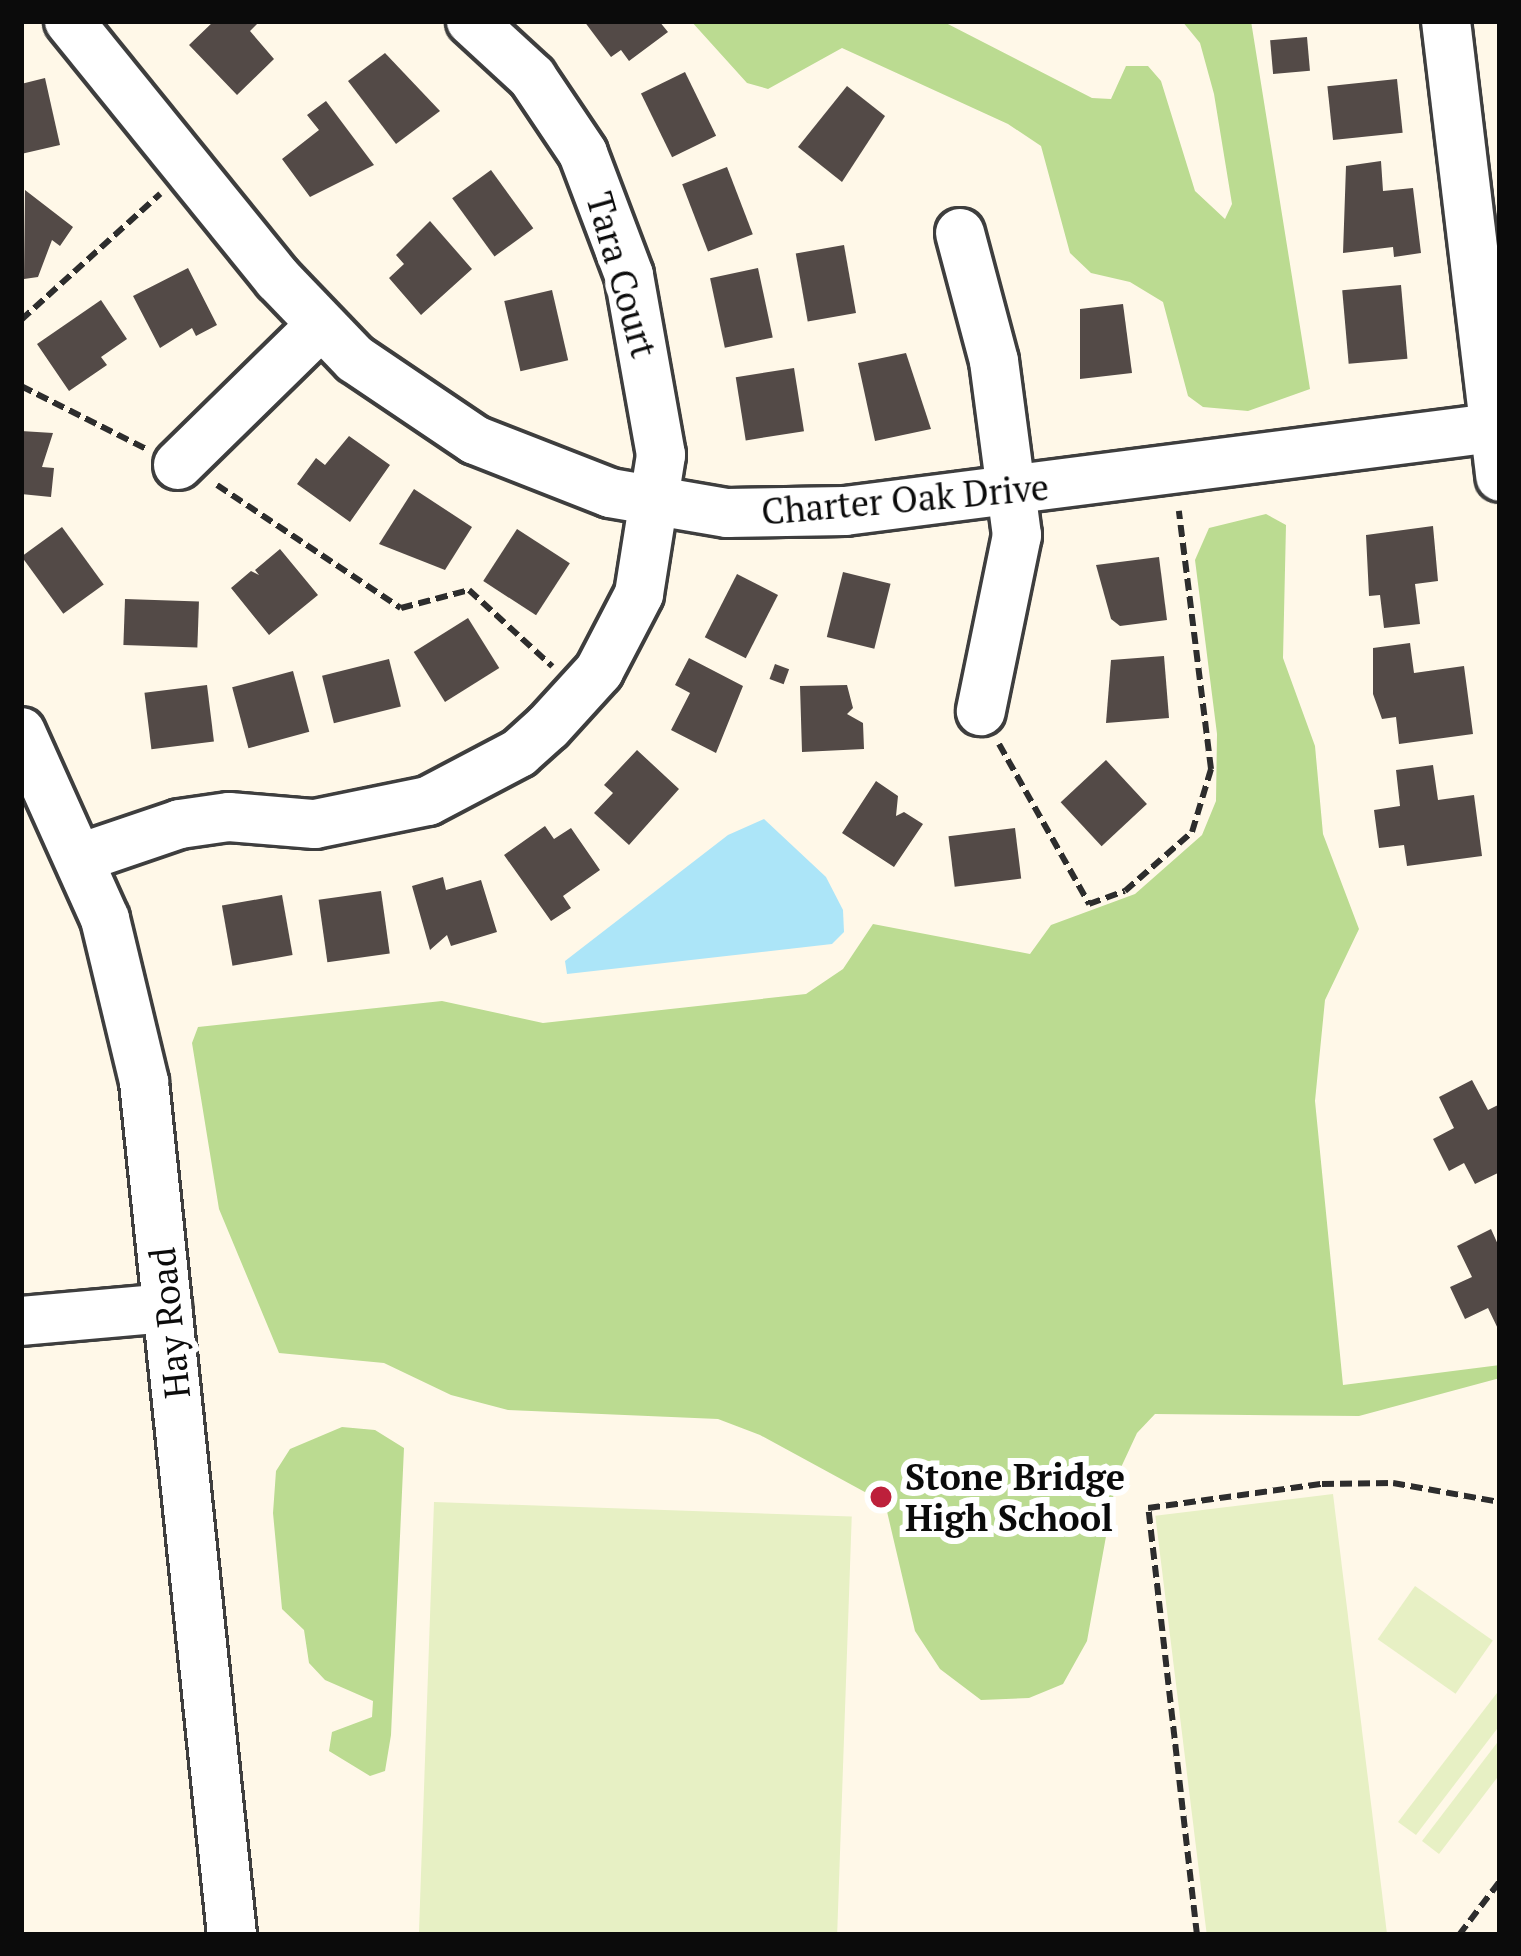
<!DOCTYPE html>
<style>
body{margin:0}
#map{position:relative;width:1521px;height:1956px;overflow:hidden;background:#fff8e8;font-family:"PT Serif",serif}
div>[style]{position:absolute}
.forest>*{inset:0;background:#bbdb91}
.pitch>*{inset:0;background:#e7f0c4;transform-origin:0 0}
.water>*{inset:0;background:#ace5f8}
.building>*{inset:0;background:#534a47;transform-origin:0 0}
.path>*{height:6px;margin-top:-3px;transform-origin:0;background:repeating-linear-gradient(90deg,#2d2d2d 0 12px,transparent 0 18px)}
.roads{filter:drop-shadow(3px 0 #3e3e3e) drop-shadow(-3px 0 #3e3e3e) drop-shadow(0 3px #3e3e3e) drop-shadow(0 -3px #3e3e3e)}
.minor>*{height:48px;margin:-24px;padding:0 24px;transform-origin:24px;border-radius:24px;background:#fff}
.dots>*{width:33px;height:33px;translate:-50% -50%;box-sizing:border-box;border:6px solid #fff;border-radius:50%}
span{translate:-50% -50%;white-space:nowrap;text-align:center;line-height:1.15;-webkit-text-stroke:12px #fff;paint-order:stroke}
.street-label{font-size:36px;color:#0b0b0b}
.poi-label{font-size:36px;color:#0b0b0b;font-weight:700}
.left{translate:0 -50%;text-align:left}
.frame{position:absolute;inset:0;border:24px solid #0b0b0b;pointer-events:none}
</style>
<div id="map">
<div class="forest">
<i style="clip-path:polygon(691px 21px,942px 21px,1092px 98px,1111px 99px,1126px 66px,1148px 66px,1161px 81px,1195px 191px,1225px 219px,1232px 204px,1214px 94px,1200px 43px,1182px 21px,1251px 21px,1310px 389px,1248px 411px,1203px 407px,1188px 396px,1163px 302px,1130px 282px,1091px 273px,1070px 253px,1041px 146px,1008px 124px,842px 48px,768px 89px,747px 83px)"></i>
<i style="clip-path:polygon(1266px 514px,1286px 525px,1283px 658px,1315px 746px,1323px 834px,1359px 929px,1325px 1000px,1315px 1101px,1343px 1385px,1500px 1365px,1500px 1378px,1359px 1416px,1155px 1414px,1137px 1433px,1117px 1476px,1087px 1641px,1063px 1684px,1029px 1698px,981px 1700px,940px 1669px,915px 1631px,885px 1503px,760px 1435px,718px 1419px,508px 1410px,451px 1395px,384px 1363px,279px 1353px,219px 1209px,192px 1043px,198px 1027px,442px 1001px,543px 1023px,806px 994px,843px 969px,873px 924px,1030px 954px,1051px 925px,1135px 894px,1202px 835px,1216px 801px,1217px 734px,1195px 560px,1209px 528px)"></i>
<i style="clip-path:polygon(342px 1427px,375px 1430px,404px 1448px,391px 1735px,385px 1771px,370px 1776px,329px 1751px,332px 1732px,372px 1717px,373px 1701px,325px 1680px,309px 1663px,304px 1630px,282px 1609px,273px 1513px,276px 1471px,290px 1449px)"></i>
</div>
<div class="pitch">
<i style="left:1333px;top:1494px;width:444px;height:179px;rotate:83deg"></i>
<i style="left:434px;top:1502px;width:418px;height:433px;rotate:2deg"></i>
<i style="left:1415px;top:1586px;width:95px;height:65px;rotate:35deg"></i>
<i style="clip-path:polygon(1500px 1689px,1500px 1725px,1416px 1835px,1398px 1822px)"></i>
<i style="clip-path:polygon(1500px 1739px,1500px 1774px,1439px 1854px,1422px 1841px)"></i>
</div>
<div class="water">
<i style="clip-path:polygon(764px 819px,826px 877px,843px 910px,844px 932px,832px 944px,567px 974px,565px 961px,728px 835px)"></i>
</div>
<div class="building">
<i style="clip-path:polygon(214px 21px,260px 21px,250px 31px,274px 59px,237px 95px,189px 45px)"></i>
<i style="clip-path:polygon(584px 21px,659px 21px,668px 32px,629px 61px,621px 50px,611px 57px)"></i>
<i style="left:1307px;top:37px;width:34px;height:37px;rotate:85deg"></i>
<i style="clip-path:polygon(385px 53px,440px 111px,396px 144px,348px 81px)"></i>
<i style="left:685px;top:72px;width:71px;height:49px;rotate:64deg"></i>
<i style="clip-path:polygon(45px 78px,60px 145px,21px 154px,21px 84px)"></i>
<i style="left:1397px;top:79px;width:54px;height:70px;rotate:84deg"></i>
<i style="clip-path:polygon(847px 86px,885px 116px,842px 182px,798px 147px)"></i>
<i style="clip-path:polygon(326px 101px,374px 165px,310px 197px,282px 159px,319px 130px,307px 115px)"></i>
<i style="clip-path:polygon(1381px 161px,1383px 191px,1413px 188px,1421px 253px,1394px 257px,1393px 247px,1343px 253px,1346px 166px)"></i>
<i style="left:727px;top:167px;width:72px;height:48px;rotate:69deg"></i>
<i style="left:491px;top:170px;width:72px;height:48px;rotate:54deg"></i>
<i style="clip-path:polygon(25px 190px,73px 227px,60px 246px,52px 240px,38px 277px,24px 279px)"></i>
<i style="clip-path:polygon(430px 221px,472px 269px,421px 315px,389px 278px,404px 264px,396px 255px)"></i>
<i style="left:844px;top:245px;width:69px;height:49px;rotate:80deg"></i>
<i style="clip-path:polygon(188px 268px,217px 325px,196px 336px,192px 328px,160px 348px,133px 296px)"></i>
<i style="left:758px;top:268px;width:71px;height:49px;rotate:78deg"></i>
<i style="left:1401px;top:285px;width:74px;height:59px;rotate:85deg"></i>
<i style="left:552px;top:290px;width:72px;height:49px;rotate:77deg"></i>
<i style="clip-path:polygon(101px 300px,127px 339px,101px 357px,107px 365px,69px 391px,37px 344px)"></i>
<i style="clip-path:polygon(1123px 304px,1132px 373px,1080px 379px,1080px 309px)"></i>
<i style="clip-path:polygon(906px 353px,931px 429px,875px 441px,858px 363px)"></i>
<i style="left:794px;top:368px;width:64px;height:59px;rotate:81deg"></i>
<i style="clip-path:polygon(21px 431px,53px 433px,42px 467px,54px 468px,51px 497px,21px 494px)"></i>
<i style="clip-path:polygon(349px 436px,390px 465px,350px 522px,297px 484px,316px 458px,325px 465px)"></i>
<i style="clip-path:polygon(414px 489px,472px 527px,445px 570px,379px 544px)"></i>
<i style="clip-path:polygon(1433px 526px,1438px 581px,1415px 584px,1420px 624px,1384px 628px,1380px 595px,1369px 596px,1366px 535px)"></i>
<i style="left:62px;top:527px;width:71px;height:50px;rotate:54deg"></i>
<i style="left:517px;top:529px;width:63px;height:62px;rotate:33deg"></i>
<i style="clip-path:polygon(280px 549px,318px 595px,269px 635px,231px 588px,251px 571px,259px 575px,255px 570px)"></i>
<i style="clip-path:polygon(1159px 557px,1167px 620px,1120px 626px,1111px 619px,1096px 565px)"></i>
<i style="left:843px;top:572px;width:49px;height:67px;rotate:14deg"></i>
<i style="left:737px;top:574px;width:46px;height:71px;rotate:27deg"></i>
<i style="left:125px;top:599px;width:74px;height:46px;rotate:2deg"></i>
<i style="left:468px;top:618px;width:59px;height:64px;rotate:58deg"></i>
<i style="clip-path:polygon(1410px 643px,1414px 673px,1464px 666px,1473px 734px,1399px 744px,1396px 717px,1382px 719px,1373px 694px,1373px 648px)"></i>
<i style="clip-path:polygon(1164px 656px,1169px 718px,1106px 723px,1111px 660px)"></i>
<i style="clip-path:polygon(689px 658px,743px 686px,716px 753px,671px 730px,690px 693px,675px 685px)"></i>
<i style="left:389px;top:659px;width:49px;height:69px;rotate:76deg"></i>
<i style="left:775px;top:664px;width:15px;height:16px;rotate:20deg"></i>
<i style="left:293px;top:671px;width:63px;height:63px;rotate:75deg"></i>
<i style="left:207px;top:685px;width:57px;height:63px;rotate:83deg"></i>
<i style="clip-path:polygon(847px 685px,853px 708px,847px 714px,863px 723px,864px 749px,802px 752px,800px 686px)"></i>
<i style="clip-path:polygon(637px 750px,679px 789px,629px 845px,594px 813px,613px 793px,604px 785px)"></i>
<i style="left:1106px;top:760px;width:60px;height:62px;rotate:47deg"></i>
<i style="clip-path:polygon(1433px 765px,1438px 800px,1474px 795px,1482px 856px,1407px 866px,1404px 845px,1379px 848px,1374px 810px,1400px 806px,1396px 770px)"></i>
<i style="clip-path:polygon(876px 781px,898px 796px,896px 816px,904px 812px,923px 824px,894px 867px,842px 833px)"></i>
<i style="clip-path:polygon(545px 826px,554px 839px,571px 828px,600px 870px,563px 896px,571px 908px,551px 921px,504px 855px)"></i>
<i style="left:1015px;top:828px;width:51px;height:67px;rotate:83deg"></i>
<i style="clip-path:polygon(443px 877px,446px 890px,481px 880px,497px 932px,451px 946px,447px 935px,430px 950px,412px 886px)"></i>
<i style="left:381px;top:891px;width:63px;height:63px;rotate:82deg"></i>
<i style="left:282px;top:895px;width:61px;height:61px;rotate:80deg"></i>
<i style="clip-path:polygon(1472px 1080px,1488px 1110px,1500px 1104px,1500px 1172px,1475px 1184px,1464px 1163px,1449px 1171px,1433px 1139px,1454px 1128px,1439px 1097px)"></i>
<i style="clip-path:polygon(1491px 1229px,1500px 1249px,1500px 1333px,1488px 1308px,1465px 1319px,1450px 1287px,1472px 1277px,1457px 1246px)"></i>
</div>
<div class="path">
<i style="left:21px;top:320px;width:188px;rotate:-42.2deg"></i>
<i style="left:21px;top:386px;width:140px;rotate:26.7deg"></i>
<i style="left:217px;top:485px;width:221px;rotate:33.8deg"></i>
<i style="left:401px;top:608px;width:70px;rotate:-14.8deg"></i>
<i style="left:469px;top:590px;width:113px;rotate:42.5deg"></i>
<i style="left:999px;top:744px;width:184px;rotate:60.6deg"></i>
<i style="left:1089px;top:904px;width:38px;rotate:-20deg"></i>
<i style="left:1125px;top:891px;width:89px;rotate:-41.4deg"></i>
<i style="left:1192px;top:832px;width:66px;rotate:-73.2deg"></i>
<i style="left:1211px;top:769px;width:260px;rotate:-97.1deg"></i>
<i style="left:1197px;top:1935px;width:430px;rotate:-96.5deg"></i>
<i style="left:1148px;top:1508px;width:176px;rotate:-7.9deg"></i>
<i style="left:1322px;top:1484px;width:71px;rotate:-0.8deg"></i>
<i style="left:1393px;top:1483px;width:109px;rotate:10.1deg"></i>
<i style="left:1459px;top:1935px;width:68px;rotate:-52.8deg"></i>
</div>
<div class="roads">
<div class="minor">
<i style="left:69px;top:21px;width:332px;rotate:51deg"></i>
<i style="left:278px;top:279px;width:111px;rotate:46.1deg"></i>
<i style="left:355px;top:359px;width:145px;rotate:34deg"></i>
<i style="left:475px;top:440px;width:145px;rotate:21.4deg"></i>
<i style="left:610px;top:493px;width:119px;rotate:9.7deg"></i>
<i style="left:727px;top:513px;width:118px;rotate:-1deg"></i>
<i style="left:845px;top:511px;width:660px;rotate:-7.31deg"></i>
<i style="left:1446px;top:21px;width:459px;rotate:83.2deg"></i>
<i style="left:960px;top:233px;width:132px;rotate:75.1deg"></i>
<i style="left:994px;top:361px;width:176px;rotate:82.5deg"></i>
<i style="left:1017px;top:535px;width:180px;rotate:101.6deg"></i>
<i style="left:178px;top:465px;width:199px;rotate:-44.4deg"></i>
<i style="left:21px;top:732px;width:205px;rotate:65.8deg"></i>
<i style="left:105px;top:919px;width:168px;rotate:76.5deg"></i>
<i style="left:144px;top:1082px;width:858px;rotate:84.11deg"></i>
<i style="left:83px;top:857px;width:102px;rotate:-18.8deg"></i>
<i style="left:180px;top:824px;width:49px;rotate:-8.1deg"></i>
<i style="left:229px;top:817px;width:86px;rotate:4.7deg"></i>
<i style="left:315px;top:824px;width:115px;rotate:-11.5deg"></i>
<i style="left:428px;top:801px;width:103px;rotate:-27.8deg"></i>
<i style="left:519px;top:753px;width:39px;rotate:-42deg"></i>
<i style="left:548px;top:727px;width:76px;rotate:-47.7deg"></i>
<i style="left:599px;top:671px;width:87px;rotate:-62.5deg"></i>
<i style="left:639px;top:594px;width:141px;rotate:-81deg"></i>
<i style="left:661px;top:455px;width:183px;rotate:-100.1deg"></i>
<i style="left:629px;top:275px;width:130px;rotate:-110.7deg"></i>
<i style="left:583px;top:153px;width:92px;rotate:-123.9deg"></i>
<i style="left:532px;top:77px;width:83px;rotate:-137.4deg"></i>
<i style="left:21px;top:1321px;width:147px;rotate:-5.1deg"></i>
</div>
</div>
<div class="dots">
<i style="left:881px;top:1497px;background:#bd203b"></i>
</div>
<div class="street-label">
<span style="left:622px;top:275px;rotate:74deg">Tara Court</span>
<span style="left:905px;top:499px;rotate:-5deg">Charter Oak Drive</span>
<span style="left:169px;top:1323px;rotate:-96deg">Hay Road</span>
</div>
<div class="poi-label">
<span class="left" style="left:905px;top:1497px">Stone Bridge<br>High School</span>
</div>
<div class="frame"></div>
</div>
